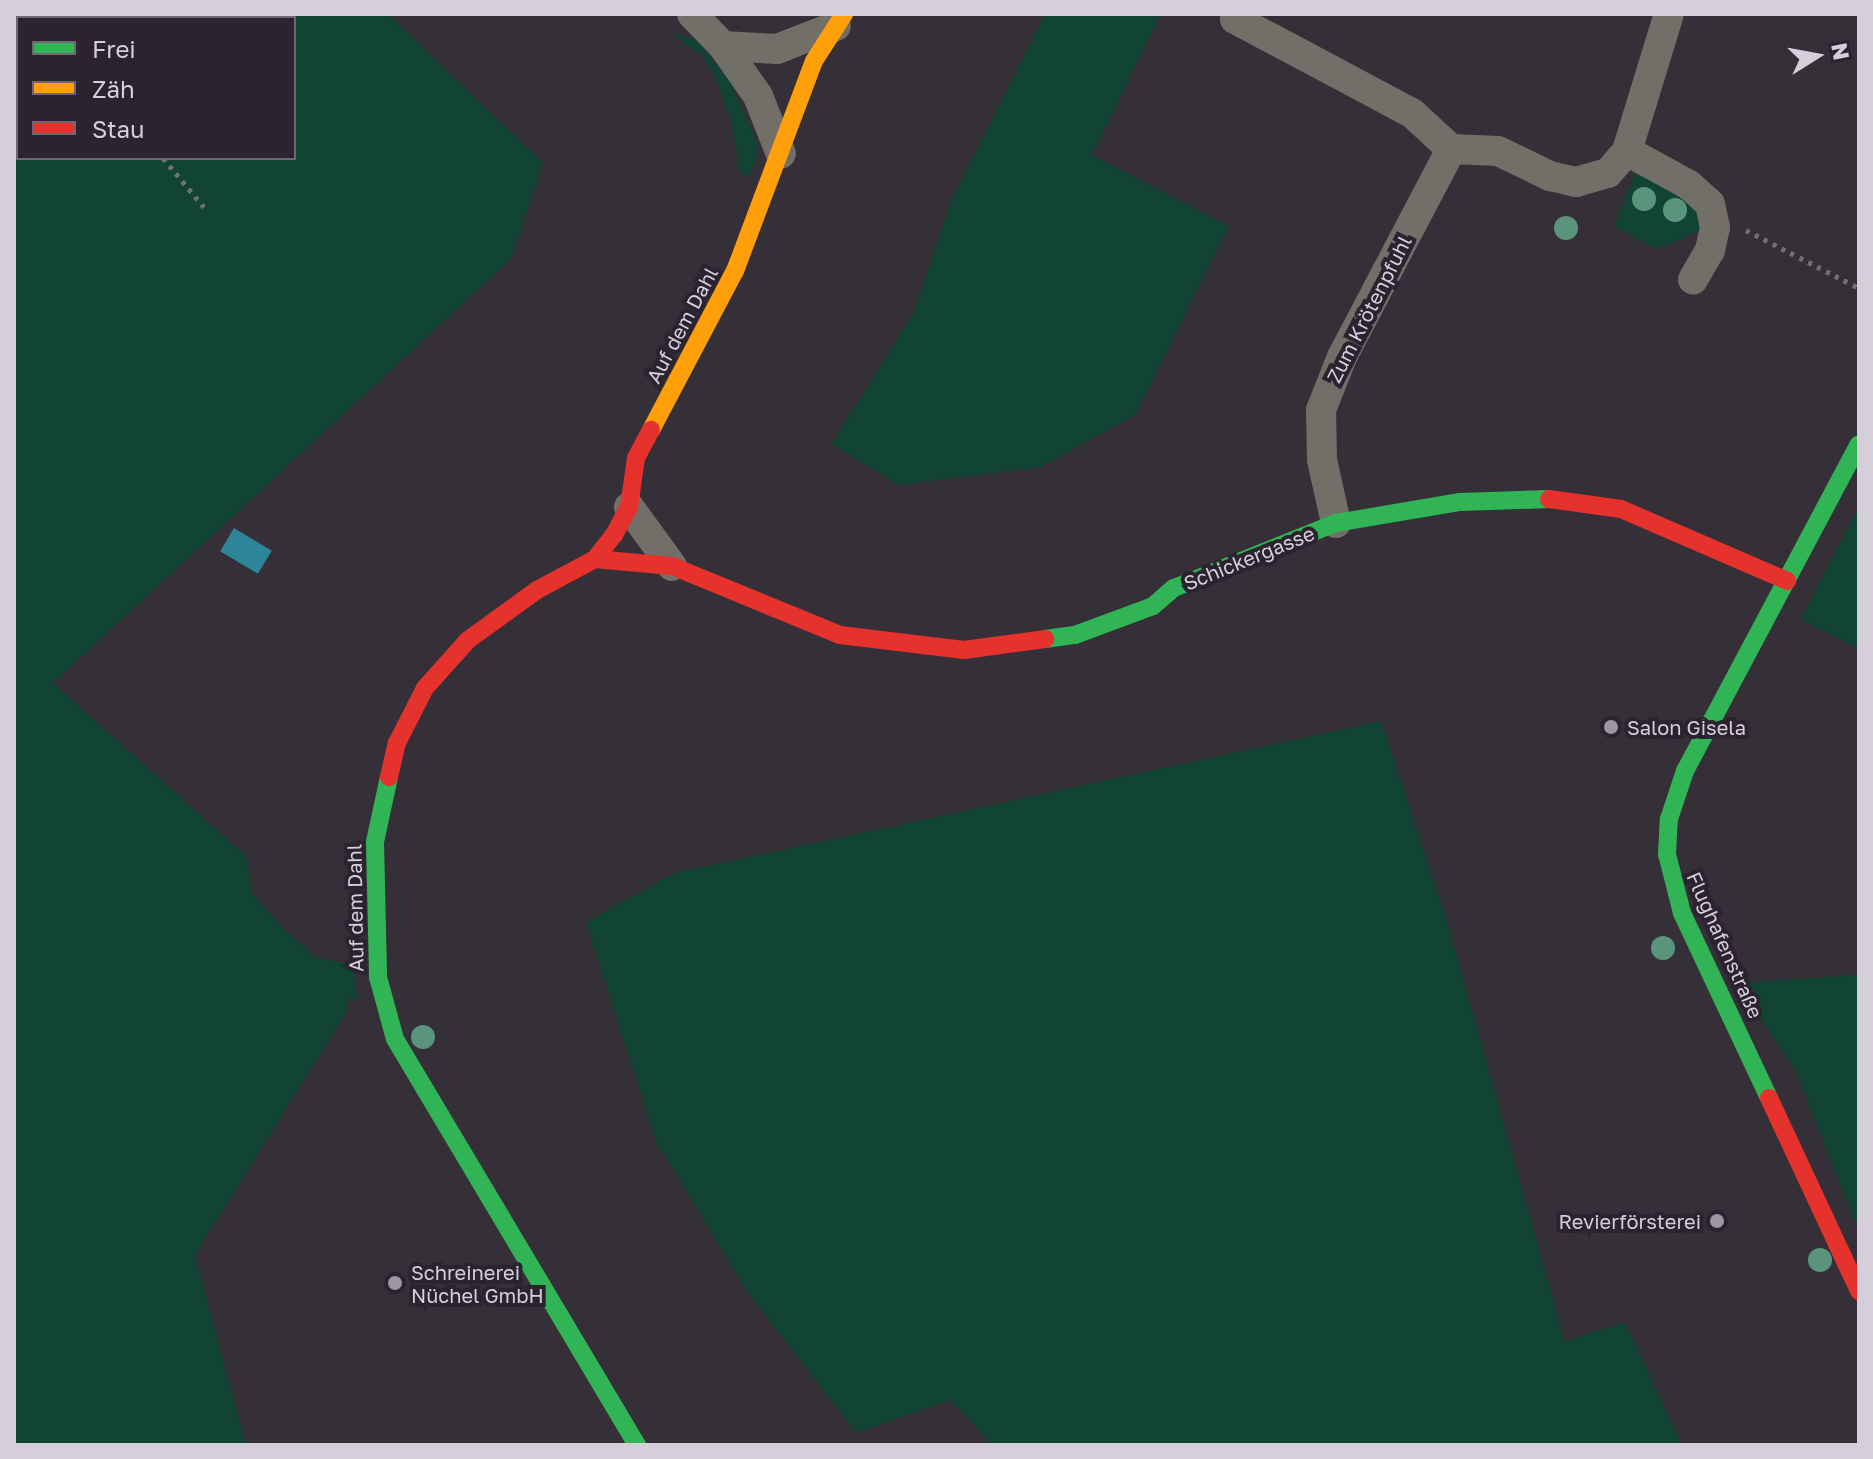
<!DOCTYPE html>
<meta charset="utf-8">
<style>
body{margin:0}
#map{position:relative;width:1873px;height:1459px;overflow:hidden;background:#353038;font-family:"Golos Text",sans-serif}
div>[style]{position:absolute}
.green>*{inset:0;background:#114432}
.water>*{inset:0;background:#2c8598;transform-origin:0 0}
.path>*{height:5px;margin-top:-2.5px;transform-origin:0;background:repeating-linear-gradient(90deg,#726f6d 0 4px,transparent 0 10px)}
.street>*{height:30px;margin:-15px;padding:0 15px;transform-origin:15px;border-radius:15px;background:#726f68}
.fast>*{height:18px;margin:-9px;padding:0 9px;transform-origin:9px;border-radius:9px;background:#30b455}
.slow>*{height:18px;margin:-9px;padding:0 9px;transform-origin:9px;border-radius:9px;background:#ff9f0a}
.jam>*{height:18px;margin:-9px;padding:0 9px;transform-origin:9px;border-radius:9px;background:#e5322d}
.trees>*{width:24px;height:24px;margin:-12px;border-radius:50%;background:#5b947d}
.dots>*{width:22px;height:22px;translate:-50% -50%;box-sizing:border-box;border:4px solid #2c2331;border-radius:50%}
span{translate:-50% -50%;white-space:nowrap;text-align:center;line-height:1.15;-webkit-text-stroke:8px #2c2331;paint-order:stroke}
.street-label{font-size:20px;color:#d4cfd9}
.poi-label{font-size:20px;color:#d4cfd9}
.left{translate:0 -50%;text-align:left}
.right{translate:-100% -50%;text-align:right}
.frame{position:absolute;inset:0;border:16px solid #d4cfd9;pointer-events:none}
.legend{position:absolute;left:16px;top:16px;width:280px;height:144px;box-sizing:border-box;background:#2c2331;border:2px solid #6f6874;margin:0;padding:10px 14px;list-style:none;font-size:24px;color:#d4cfd9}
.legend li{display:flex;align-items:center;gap:16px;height:40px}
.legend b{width:40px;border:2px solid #6f6874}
.north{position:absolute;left:1777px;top:16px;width:80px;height:80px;-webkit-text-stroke:6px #2c2331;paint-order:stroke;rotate:79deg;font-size:22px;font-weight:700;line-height:32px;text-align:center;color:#d4cfd9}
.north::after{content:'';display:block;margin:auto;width:28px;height:36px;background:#d4cfd9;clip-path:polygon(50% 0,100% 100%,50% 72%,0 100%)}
</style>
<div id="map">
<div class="green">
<i style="clip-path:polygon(evenodd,14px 14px,388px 14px,543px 163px,511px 259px,53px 683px,246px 856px,252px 894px,285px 930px,315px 957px,352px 965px,358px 1000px,347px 999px,349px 1008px,195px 1255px,246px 1445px,14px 1445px,14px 14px,18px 18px,294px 18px,294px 158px,18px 158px,18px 18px)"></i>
<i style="clip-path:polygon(1045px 14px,1161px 14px,1092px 155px,1229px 226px,1135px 415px,1041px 467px,898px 485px,832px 444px,914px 312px,951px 201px)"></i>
<i style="clip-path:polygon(671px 33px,698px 41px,732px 85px,757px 143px,756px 163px,747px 178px,739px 168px,732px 123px,715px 76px,703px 56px)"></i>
<i style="clip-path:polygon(1637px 167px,1703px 206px,1700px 230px,1657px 249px,1614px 227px)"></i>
<i style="clip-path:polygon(1859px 506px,1859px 649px,1801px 619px)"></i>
<i style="clip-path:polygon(1381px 721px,1446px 918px,1565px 1341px,1625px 1322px,1682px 1445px,993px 1445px,950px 1400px,856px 1433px,746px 1290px,656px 1141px,586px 922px,675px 873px)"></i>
<i style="clip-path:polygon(1859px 975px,1859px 1231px,1796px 1071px,1736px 983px)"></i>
</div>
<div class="water">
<i style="left:234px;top:528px;width:44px;height:27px;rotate:31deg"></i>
</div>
<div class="path">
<i style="left:23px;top:14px;width:5px;rotate:53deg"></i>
<i style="left:163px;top:158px;width:64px;rotate:50.1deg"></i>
<i style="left:1746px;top:230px;width:127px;rotate:27.2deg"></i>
</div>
<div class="street">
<i style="left:692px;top:14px;width:45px;rotate:45.9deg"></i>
<i style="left:723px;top:46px;width:61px;rotate:55deg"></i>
<i style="left:758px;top:96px;width:62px;rotate:68.4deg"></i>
<i style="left:1237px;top:14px;width:5px;rotate:112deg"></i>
<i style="left:1235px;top:19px;width:200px;rotate:28deg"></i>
<i style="left:1412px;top:113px;width:53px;rotate:42.7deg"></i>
<i style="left:723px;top:46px;width:54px;rotate:3.2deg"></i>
<i style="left:777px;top:49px;width:63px;rotate:-21.3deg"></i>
<i style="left:1451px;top:149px;width:47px;rotate:2.4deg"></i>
<i style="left:1498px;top:151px;width:58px;rotate:25.7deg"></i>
<i style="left:1550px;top:176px;width:27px;rotate:13deg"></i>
<i style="left:1576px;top:182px;width:33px;rotate:-16deg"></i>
<i style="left:1608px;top:173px;width:29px;rotate:-49deg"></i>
<i style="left:1627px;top:151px;width:143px;rotate:-73deg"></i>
<i style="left:1627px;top:151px;width:71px;rotate:28.7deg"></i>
<i style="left:1689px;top:185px;width:28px;rotate:42deg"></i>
<i style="left:1710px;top:204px;width:24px;rotate:78deg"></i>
<i style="left:1715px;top:227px;width:24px;rotate:102deg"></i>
<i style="left:1710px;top:250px;width:34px;rotate:120deg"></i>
<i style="left:629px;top:507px;width:73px;rotate:53.9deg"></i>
<i style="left:1336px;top:523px;width:65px;rotate:-102.5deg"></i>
<i style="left:1322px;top:460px;width:50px;rotate:-91.1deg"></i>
<i style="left:1321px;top:410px;width:57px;rotate:-68.4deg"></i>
<i style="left:1342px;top:357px;width:235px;rotate:-62.3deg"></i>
</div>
<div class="fast">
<i style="left:1045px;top:639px;width:30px;rotate:-8deg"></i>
<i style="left:1075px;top:635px;width:83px;rotate:-20.4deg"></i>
<i style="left:1153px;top:606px;width:28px;rotate:-41deg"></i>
<i style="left:1174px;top:588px;width:175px;rotate:-21.9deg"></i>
<i style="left:1336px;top:523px;width:126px;rotate:-9.6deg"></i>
<i style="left:1460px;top:502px;width:89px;rotate:-1.9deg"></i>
<i style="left:389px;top:777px;width:66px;rotate:102.2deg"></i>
<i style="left:375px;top:842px;width:135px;rotate:88.7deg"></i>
<i style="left:378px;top:977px;width:64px;rotate:74.7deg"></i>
<i style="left:395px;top:1039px;width:473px;rotate:59.2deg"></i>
<i style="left:1769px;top:1098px;width:204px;rotate:-115.2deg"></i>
<i style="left:1682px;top:913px;width:61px;rotate:-104.3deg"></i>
<i style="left:1667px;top:854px;width:35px;rotate:-87deg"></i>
<i style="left:1669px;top:819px;width:51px;rotate:-71.6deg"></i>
<i style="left:1685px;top:771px;width:370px;rotate:-62deg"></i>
</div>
<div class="slow">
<i style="left:651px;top:430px;width:180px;rotate:-62.2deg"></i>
<i style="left:735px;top:271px;width:224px;rotate:-69.4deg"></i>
<i style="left:814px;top:61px;width:56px;rotate:-57.4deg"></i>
</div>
<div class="jam">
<i style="left:1549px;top:499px;width:73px;rotate:7.9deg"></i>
<i style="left:1621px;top:509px;width:181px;rotate:23.4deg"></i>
<i style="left:595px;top:559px;width:77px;rotate:5.2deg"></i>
<i style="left:672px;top:566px;width:182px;rotate:22.3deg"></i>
<i style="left:840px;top:635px;width:125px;rotate:6.9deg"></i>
<i style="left:964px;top:650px;width:82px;rotate:-7.7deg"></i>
<i style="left:389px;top:777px;width:35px;rotate:-77deg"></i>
<i style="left:397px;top:743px;width:62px;rotate:-63deg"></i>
<i style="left:425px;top:688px;width:64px;rotate:-48.1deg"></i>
<i style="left:468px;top:640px;width:85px;rotate:-35.9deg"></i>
<i style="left:537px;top:590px;width:66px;rotate:-28.1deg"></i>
<i style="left:595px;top:559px;width:31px;rotate:-52deg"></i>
<i style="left:614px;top:535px;width:32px;rotate:-62deg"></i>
<i style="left:629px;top:507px;width:49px;rotate:-81.9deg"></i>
<i style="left:636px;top:458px;width:32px;rotate:-62deg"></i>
<i style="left:1769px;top:1098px;width:213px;rotate:65deg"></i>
</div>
<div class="trees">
<i style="left:1644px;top:199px"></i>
<i style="left:1675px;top:210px"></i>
<i style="left:1566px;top:228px"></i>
<i style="left:1663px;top:948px"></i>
<i style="left:423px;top:1037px"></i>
<i style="left:1820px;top:1260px"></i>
</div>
<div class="dots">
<i style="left:1611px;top:727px;background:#9c97a1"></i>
<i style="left:1717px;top:1221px;background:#9c97a1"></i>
<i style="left:395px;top:1283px;background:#9c97a1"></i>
</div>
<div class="street-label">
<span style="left:1369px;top:309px;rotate:-63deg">Zum Krötenpfuhl</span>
<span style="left:682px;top:325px;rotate:-62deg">Auf dem Dahl</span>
<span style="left:1249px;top:558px;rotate:-22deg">Schickergasse</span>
<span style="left:355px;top:908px;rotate:-91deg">Auf dem Dahl</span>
<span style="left:1725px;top:945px;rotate:66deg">Flughafenstraße</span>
</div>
<div class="poi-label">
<span class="left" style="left:1627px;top:727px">Salon Gisela</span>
<span class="right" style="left:1701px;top:1221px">Revierförsterei</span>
<span class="left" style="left:411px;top:1284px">Schreinerei<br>Nüchel GmbH</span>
</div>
<div class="frame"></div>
<ul class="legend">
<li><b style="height:10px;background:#30b455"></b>Frei</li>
<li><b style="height:10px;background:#ff9f0a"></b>Zäh</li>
<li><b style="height:10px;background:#e5322d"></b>Stau</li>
</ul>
<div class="north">N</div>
</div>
